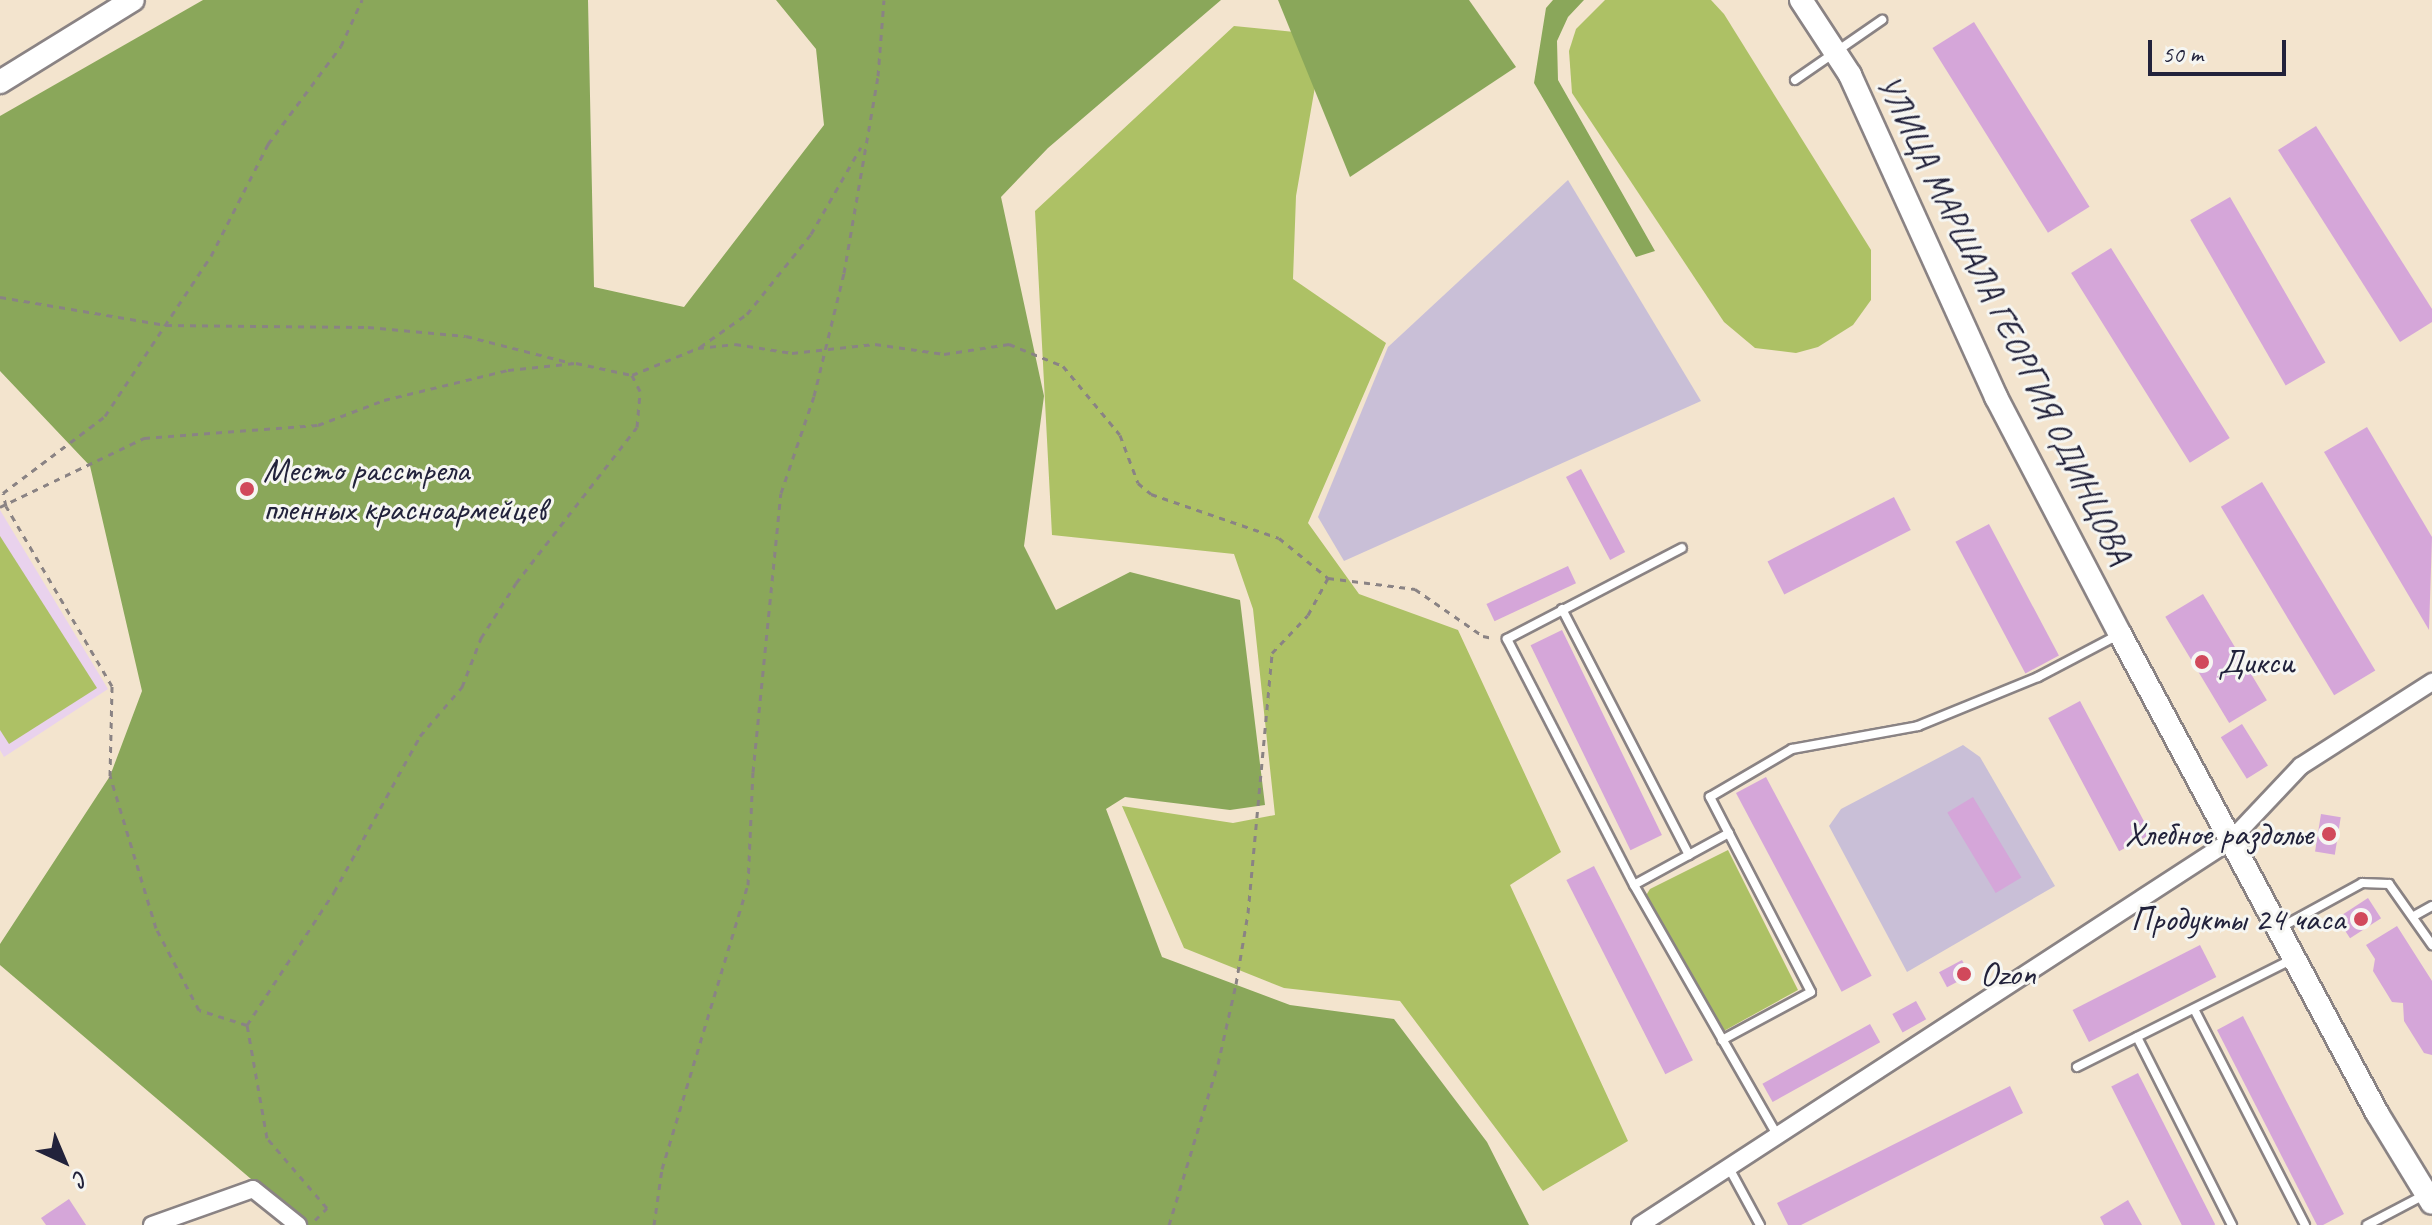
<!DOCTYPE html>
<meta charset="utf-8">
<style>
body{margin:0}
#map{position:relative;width:2432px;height:1225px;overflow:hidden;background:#f3e4ce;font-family:Caveat,sans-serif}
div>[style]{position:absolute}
.built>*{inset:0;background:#e9d2ed}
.industrial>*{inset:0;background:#c9bfd7}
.green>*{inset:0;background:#adc165}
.forest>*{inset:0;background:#8aa75a}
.building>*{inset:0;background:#d5a6d9;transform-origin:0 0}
.path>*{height:3px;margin-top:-1.5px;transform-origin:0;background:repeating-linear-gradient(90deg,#8a8384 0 6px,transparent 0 12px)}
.roads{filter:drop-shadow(2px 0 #8a8384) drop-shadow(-2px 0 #8a8384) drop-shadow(0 2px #8a8384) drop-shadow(0 -2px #8a8384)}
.lane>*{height:8px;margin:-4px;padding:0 4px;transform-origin:4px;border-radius:4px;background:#fff}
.street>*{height:16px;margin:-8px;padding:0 8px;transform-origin:8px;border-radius:8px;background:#fff}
.secondary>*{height:22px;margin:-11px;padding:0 11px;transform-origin:11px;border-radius:11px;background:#fff}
.dots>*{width:22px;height:22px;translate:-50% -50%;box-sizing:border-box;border:4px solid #f6f6f2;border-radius:50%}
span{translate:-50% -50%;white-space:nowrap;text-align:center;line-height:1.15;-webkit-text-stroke:6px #f6f6f2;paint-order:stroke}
.street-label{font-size:34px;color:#22223b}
.poi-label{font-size:34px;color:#22223b}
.left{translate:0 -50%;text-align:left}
.right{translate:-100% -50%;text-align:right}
.north{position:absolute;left:24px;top:1121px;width:80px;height:80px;-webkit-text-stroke:6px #f6f6f2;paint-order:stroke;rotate:136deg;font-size:22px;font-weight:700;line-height:32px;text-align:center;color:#22223b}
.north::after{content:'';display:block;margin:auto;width:28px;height:36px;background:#22223b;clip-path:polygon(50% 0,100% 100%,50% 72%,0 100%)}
.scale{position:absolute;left:2148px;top:40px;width:138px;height:36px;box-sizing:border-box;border:4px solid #22223b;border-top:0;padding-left:10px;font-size:24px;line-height:28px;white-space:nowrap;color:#22223b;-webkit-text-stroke:6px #f6f6f2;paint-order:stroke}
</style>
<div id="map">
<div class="built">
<i style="clip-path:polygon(0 510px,108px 689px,4px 757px,0 750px)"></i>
</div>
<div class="industrial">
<i style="clip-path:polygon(1568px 180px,1701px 401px,1344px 561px,1318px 517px,1388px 347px)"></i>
<i style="clip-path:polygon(1963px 745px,1980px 757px,2055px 886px,1907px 972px,1829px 826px,1841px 809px)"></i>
</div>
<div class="green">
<i style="clip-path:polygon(1605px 0,1711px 0,1724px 14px,1871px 250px,1871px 300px,1853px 325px,1818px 347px,1796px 353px,1755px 348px,1724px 322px,1572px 93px,1569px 51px,1576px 29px)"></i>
<i style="clip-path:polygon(1234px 26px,1324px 35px,1296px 196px,1293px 279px,1386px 343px,1308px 523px,1359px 594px,1458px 630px,1561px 852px,1510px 885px,1628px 1141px,1543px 1191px,1400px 1001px,1284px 988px,1184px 948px,1122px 806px,1233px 823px,1275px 815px,1253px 609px,1234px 554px,1052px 535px,1035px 211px)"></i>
<i style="clip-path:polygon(0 536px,97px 688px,9px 744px,0 730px)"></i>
<i style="clip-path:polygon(1728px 850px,1798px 990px,1722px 1032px,1645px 897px,1650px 889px)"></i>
</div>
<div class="forest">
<i style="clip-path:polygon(203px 0,588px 0,594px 287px,684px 307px,824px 125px,816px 49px,776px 0,1221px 0,1048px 148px,1001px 197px,1044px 396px,1024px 546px,1056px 610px,1130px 572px,1240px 600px,1265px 805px,1230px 810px,1125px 797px,1106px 809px,1162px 957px,1290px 1005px,1394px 1019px,1487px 1142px,1529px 1225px,305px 1225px,0 965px,0 944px,110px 776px,142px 691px,90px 466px,0 371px,0 116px)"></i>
<i style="clip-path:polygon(1278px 0,1469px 0,1516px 67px,1350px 177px)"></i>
<i style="clip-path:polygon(1553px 0,1584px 0,1568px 17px,1557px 41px,1558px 80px,1655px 251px,1636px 257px,1534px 83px,1546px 8px)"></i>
</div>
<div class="building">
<i style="left:1974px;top:22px;width:218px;height:49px;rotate:58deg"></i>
<i style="clip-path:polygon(2316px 126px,2432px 309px,2432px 322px,2400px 342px,2278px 150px)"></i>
<i style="left:2230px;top:197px;width:191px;height:46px;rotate:60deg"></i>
<i style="left:2111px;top:248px;width:224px;height:47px;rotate:58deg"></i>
<i style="clip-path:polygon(2367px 427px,2432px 537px,2429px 630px,2324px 452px)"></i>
<i style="left:1581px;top:469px;width:94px;height:17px;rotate:62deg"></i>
<i style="left:2262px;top:482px;width:220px;height:48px;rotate:59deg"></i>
<i style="left:1894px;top:497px;width:37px;height:142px;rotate:63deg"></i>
<i style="left:1989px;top:524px;width:149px;height:38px;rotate:62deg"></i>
<i style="left:1568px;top:566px;width:19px;height:90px;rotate:65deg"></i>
<i style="left:2203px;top:594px;width:124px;height:44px;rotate:59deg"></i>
<i style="left:1562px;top:630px;width:228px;height:35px;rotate:64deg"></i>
<i style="left:2080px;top:701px;width:151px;height:36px;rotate:62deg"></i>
<i style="left:2242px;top:724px;width:49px;height:25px;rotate:58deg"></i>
<i style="left:1766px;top:777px;width:225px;height:34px;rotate:62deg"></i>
<i style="left:1973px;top:797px;width:94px;height:30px;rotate:59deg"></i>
<i style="left:2321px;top:814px;width:20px;height:38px;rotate:9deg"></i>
<i style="left:1594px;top:866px;width:218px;height:31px;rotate:63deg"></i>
<i style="left:2368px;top:898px;width:24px;height:37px;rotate:57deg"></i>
<i style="clip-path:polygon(2397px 926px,2432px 981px,2432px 1055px,2424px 1053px,2404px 1021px,2403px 1003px,2392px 1002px,2373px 971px,2375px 959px,2366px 945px)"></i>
<i style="left:2200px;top:945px;width:36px;height:143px;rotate:63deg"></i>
<i style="left:1962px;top:960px;width:17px;height:26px;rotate:62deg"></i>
<i style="left:1916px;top:1001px;width:21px;height:27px;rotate:61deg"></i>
<i style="clip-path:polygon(2243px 1016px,2344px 1214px,2323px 1225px,2317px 1225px,2217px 1030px)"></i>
<i style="left:1870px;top:1024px;width:21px;height:123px;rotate:61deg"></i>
<i style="left:2138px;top:1073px;width:170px;height:30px;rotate:63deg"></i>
<i style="clip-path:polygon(2010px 1086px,2023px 1113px,1801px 1225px,1788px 1225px,1777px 1203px)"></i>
<i style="clip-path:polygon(69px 1199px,86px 1225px,46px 1225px,41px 1218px)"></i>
<i style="clip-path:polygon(2128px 1200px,2142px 1225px,2104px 1225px,2100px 1217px)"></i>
</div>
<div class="path">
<i style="left:0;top:297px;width:168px;rotate:9.6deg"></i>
<i style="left:166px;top:325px;width:202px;rotate:0.6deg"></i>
<i style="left:368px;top:327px;width:98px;rotate:5.2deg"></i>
<i style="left:466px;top:336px;width:109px;rotate:14.3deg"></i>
<i style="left:700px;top:347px;width:57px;rotate:-35.1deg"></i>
<i style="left:747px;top:314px;width:102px;rotate:-51.3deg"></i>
<i style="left:811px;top:234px;width:100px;rotate:-60.1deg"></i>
<i style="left:0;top:507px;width:160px;rotate:-25.6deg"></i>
<i style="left:144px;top:438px;width:174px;rotate:-4.3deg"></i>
<i style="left:318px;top:425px;width:71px;rotate:-20.7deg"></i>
<i style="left:384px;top:400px;width:128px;rotate:-13.6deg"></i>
<i style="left:508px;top:370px;width:68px;rotate:-5.9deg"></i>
<i style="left:576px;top:363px;width:57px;rotate:12.1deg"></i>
<i style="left:632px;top:375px;width:71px;rotate:-22.2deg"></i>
<i style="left:698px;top:348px;width:37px;rotate:-6deg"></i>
<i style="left:735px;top:344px;width:58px;rotate:9deg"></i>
<i style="left:792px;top:353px;width:83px;rotate:-6.2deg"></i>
<i style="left:875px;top:344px;width:70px;rotate:8.2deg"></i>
<i style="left:944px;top:354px;width:66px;rotate:-8.7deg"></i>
<i style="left:1009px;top:344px;width:58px;rotate:22.2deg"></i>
<i style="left:1063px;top:366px;width:89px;rotate:50.4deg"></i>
<i style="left:1120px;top:435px;width:51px;rotate:69.4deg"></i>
<i style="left:1138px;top:483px;width:17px;rotate:40deg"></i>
<i style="left:1151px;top:494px;width:135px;rotate:19deg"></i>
<i style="left:1279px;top:538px;width:63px;rotate:39.2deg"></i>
<i style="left:1328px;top:578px;width:88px;rotate:7.2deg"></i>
<i style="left:1415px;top:589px;width:83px;rotate:34.7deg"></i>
<i style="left:1483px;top:636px;width:10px;rotate:11deg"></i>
<i style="left:247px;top:1025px;width:50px;rotate:-162.6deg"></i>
<i style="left:199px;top:1010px;width:93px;rotate:-117.7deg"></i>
<i style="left:156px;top:928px;width:159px;rotate:-106.8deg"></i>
<i style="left:110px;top:776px;width:90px;rotate:-88.7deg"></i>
<i style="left:112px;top:686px;width:209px;rotate:-120.5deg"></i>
<i style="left:6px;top:506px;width:13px;rotate:-103deg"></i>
<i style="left:3px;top:493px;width:128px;rotate:-37deg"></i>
<i style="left:105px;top:416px;width:192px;rotate:-56.5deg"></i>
<i style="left:211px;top:256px;width:126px;rotate:-63deg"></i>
<i style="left:268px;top:144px;width:122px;rotate:-53.3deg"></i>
<i style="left:341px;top:46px;width:51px;rotate:-65.5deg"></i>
<i style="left:315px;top:1220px;width:17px;rotate:-45deg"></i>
<i style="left:327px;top:1208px;width:92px;rotate:-130.6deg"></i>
<i style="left:267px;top:1138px;width:115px;rotate:-100deg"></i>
<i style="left:247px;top:1025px;width:159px;rotate:-56.8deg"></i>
<i style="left:334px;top:892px;width:178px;rotate:-61.1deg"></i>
<i style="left:420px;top:736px;width:65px;rotate:-49.4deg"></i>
<i style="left:462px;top:687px;width:53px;rotate:-68.8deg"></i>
<i style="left:481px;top:638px;width:65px;rotate:-57.5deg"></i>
<i style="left:516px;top:583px;width:197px;rotate:-52.2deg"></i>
<i style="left:637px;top:427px;width:36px;rotate:-85deg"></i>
<i style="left:640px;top:391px;width:18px;rotate:-117deg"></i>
<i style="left:654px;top:1225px;width:57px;rotate:-81.9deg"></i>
<i style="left:662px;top:1169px;width:297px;rotate:-73.2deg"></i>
<i style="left:748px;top:885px;width:113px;rotate:-87.5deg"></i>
<i style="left:753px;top:772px;width:280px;rotate:-84.3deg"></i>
<i style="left:781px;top:493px;width:102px;rotate:-71.2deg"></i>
<i style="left:814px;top:396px;width:127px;rotate:-76.3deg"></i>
<i style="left:844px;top:273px;width:200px;rotate:-80.2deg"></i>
<i style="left:878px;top:76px;width:76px;rotate:-85.5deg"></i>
<i style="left:1169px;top:1225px;width:168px;rotate:-73.1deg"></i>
<i style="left:1218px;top:1064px;width:82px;rotate:-77.3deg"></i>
<i style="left:1236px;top:984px;width:72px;rotate:-80.4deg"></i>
<i style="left:1248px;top:913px;width:261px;rotate:-84.7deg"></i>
<i style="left:1272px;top:653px;width:52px;rotate:-46.5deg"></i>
<i style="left:1308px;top:615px;width:42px;rotate:-61.6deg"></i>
</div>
<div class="roads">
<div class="lane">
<i style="left:1795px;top:80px;width:106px;rotate:-34.6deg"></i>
<i style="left:1562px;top:609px;width:277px;rotate:62.7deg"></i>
<i style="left:1729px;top:833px;width:108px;rotate:151.3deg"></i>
<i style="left:1634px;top:885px;width:288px;rotate:60.2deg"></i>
<i style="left:1634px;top:885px;width:277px;rotate:-117.3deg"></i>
<i style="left:1507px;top:639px;width:197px;rotate:-27.5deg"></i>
<i style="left:2414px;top:916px;width:21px;rotate:-29deg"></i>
<i style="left:2278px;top:929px;width:96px;rotate:-28.7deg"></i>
<i style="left:2362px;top:883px;width:27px;rotate:2deg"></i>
<i style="left:2389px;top:884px;width:75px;rotate:54.8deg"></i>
<i style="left:2194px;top:1009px;width:243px;rotate:62.8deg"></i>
<i style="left:2137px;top:1037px;width:211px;rotate:63.2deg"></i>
<i style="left:1722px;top:1040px;width:101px;rotate:-28.3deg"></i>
<i style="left:1811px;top:992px;width:220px;rotate:-117.4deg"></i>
<i style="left:1710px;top:797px;width:95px;rotate:-30.3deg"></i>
<i style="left:1792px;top:749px;width:128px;rotate:-10.3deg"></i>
<i style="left:1918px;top:726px;width:130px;rotate:-22.2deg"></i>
<i style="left:2038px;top:677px;width:93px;rotate:-27.7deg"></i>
<i style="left:2077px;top:1067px;width:241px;rotate:-26.6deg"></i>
<i style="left:1729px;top:1168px;width:65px;rotate:61.5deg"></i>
<i style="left:2367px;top:1225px;width:67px;rotate:-27.7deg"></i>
</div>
<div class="street">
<i style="left:152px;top:1225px;width:107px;rotate:-19.6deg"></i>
<i style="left:253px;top:1189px;width:58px;rotate:38.7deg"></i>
<i style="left:1640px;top:1225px;width:704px;rotate:-33.06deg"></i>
<i style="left:2230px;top:841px;width:103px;rotate:-46.6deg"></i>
<i style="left:2301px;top:766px;width:156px;rotate:-32.7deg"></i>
</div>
<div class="secondary">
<i style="left:1801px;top:0;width:90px;rotate:56.8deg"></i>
<i style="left:1850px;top:75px;width:354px;rotate:65.6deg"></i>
<i style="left:1996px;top:397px;width:267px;rotate:62.4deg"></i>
<i style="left:2120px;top:634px;width:544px;rotate:61.78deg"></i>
<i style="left:2377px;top:1113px;width:105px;rotate:58.6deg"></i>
<i style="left:0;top:82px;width:156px;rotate:-31.7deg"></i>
</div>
</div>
<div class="dots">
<i style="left:247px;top:489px;background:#d1495b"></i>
<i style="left:2202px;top:662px;background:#d1495b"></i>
<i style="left:2329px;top:834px;background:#d1495b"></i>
<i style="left:2361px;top:919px;background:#d1495b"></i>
<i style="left:1964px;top:974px;background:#d1495b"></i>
</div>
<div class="street-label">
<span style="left:2005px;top:319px;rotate:64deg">УЛИЦА МАРШАЛА ГЕОРГИЯ ОДИНЦОВА</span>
</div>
<div class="poi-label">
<span class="left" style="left:263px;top:489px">Место расстрела<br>пленных красноармейцев</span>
<span class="left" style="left:2218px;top:662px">Дикси</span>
<span class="right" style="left:2313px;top:834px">Хлебное раздолье</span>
<span class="right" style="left:2345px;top:919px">Продукты 24 часа</span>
<span class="left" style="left:1980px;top:974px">Ozon</span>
</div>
<div class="north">С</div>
<div class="scale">50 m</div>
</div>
